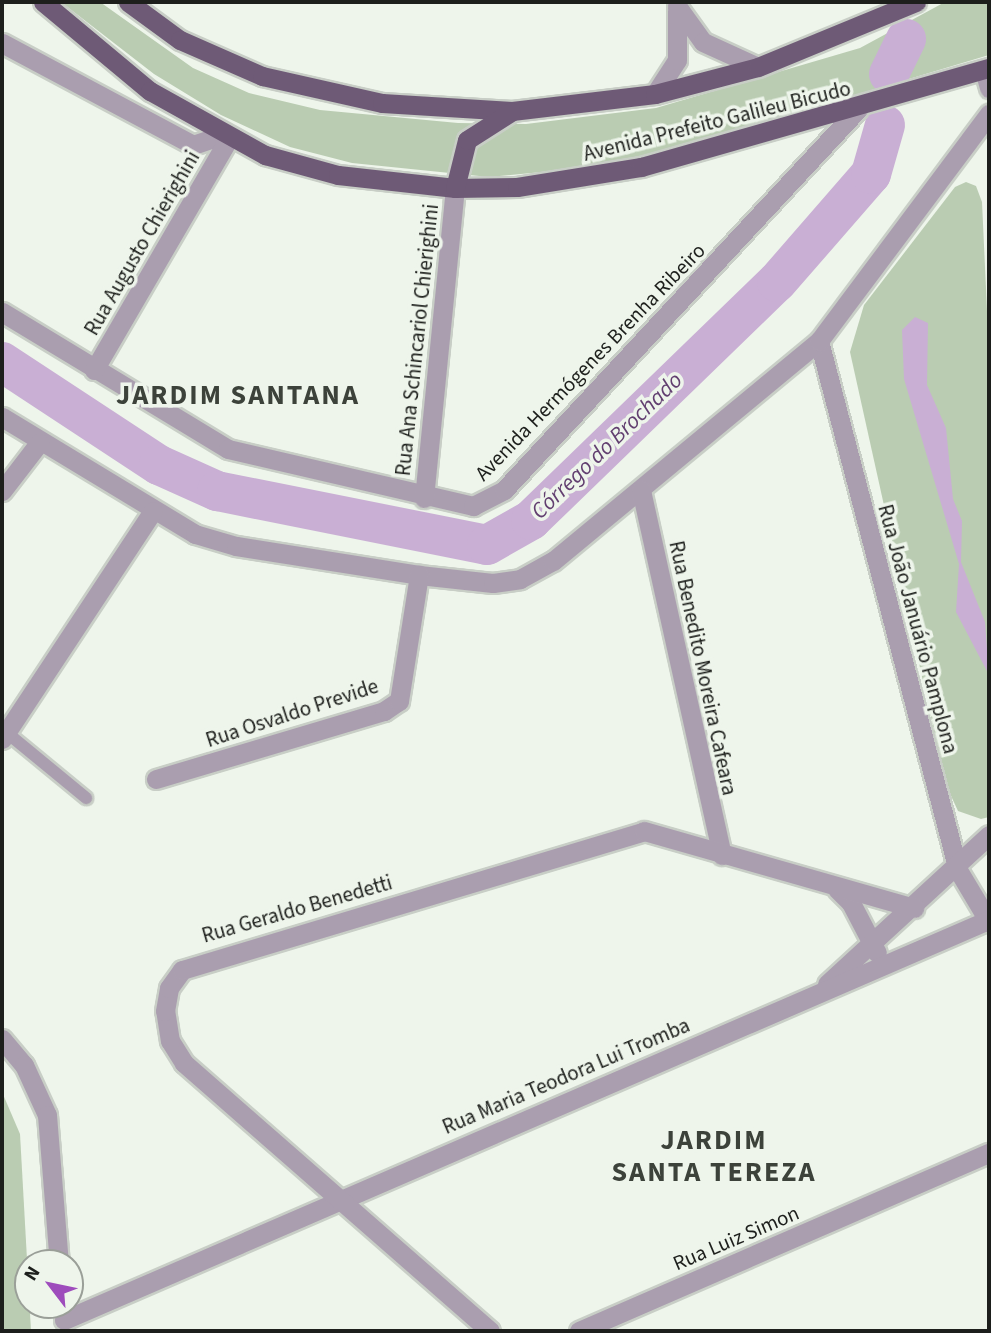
<!DOCTYPE html>
<meta charset="utf-8">
<style>
body{margin:0}
#map{position:relative;width:991px;height:1333px;overflow:hidden;background:#eef5eb;font-family:"Source Sans 3",sans-serif}
div>[style]{position:absolute}
.green>*{inset:0;background:#baccb2}
.water>*{inset:0;background:#c9afd4}
.river>*{height:40px;margin:-20px;padding:0 20px;transform-origin:20px;border-radius:20px;background:#c9afd4}
.roads{filter:drop-shadow(2px 0 #c8cec6) drop-shadow(-2px 0 #c8cec6) drop-shadow(0 2px #c8cec6) drop-shadow(0 -2px #c8cec6)}
.service>*{height:12px;margin:-6px;padding:0 6px;transform-origin:6px;border-radius:6px;background:#aa9eaf}
.minor>*{height:19px;margin:-9.5px;padding:0 9.5px;transform-origin:9.5px;border-radius:9.5px;background:#aa9eaf}
.primary>*{height:19px;margin:-9.5px;padding:0 9.5px;transform-origin:9.5px;border-radius:9.5px;background:#6e5a76}
span{translate:-50% -50%;white-space:nowrap;text-align:center;line-height:1.15;-webkit-text-stroke:7px #eef5eb;paint-order:stroke}
.street-label{font-size:21px;color:#1d1f1c}
.water-label{font-size:23px;color:#623f70;font-style:italic}
.district-label{font-size:28px;color:#3c423a;font-weight:700;letter-spacing:2px}
.frame{position:absolute;inset:0;border:4px solid #1d1f1c;pointer-events:none}
.north{position:absolute;left:14px;top:1249px;width:70px;height:70px;box-sizing:border-box;background:#eef5eb;border:2px solid #9a9f98;border-radius:50%;rotate:302deg;font-size:19px;font-weight:700;line-height:28px;text-align:center;color:#1d1f1c}
.north::after{content:'';display:block;margin:auto;width:24px;height:32px;background:#9e4cbc;clip-path:polygon(50% 0,100% 100%,50% 72%,0 100%)}
</style>
<div id="map">
<div class="green">
<i style="clip-path:polygon(61px 2px,100px 2px,193px 68px,249px 93px,320px 110px,458px 123px,526px 124px,656px 108px,860px 48px,945px 2px,989px 2px,989px 55px,625px 164px,489px 177px,352px 163px,290px 147px,221px 115px,154px 74px)"></i>
<i style="clip-path:polygon(966px 182px,976px 186px,982px 202px,989px 354px,989px 817px,981px 819px,958px 811px,946px 785px,850px 352px,864px 305px,955px 187px)"></i>
<i style="clip-path:polygon(2px 1092px,20px 1134px,31px 1331px,2px 1331px)"></i>
</div>
<div class="water">
<i style="clip-path:polygon(915px 317px,928px 323px,927px 385px,946px 428px,953px 499px,962px 521px,961px 562px,985px 622px,989px 675px,956px 612px,959px 564px,904px 379px,902px 330px)"></i>
</div>
<div class="river">
<i style="left:889px;top:74px;width:39px;rotate:-64deg"></i>
<i style="left:2px;top:362px;width:188px;rotate:33.3deg"></i>
<i style="left:159px;top:465px;width:64px;rotate:24.1deg"></i>
<i style="left:217px;top:491px;width:275px;rotate:11.3deg"></i>
<i style="left:487px;top:545px;width:51px;rotate:-29.6deg"></i>
<i style="left:531px;top:520px;width:342px;rotate:-44.1deg"></i>
<i style="left:777px;top:282px;width:143px;rotate:-49deg"></i>
<i style="left:871px;top:174px;width:51px;rotate:-74.1deg"></i>
</div>
<div class="roads">
<div class="service">
<i style="left:6px;top:732px;width:104px;rotate:39.5deg"></i>
</div>
<div class="minor">
<i style="left:677px;top:6px;width:44px;rotate:54.2deg"></i>
<i style="left:703px;top:42px;width:60px;rotate:24.4deg"></i>
<i style="left:2px;top:43px;width:217px;rotate:28.1deg"></i>
<i style="left:193px;top:145px;width:31px;rotate:-19deg"></i>
<i style="left:984px;top:70px;width:19px;rotate:74deg"></i>
<i style="left:655px;top:94px;width:40px;rotate:-57.1deg"></i>
<i style="left:677px;top:60px;width:49px;rotate:-90deg"></i>
<i style="left:2px;top:312px;width:264px;rotate:31.2deg"></i>
<i style="left:228px;top:449px;width:252px;rotate:13.1deg"></i>
<i style="left:473px;top:506px;width:35px;rotate:-27deg"></i>
<i style="left:504px;top:490px;width:520px;rotate:-47.1deg"></i>
<i style="left:819px;top:341px;width:547px;rotate:75.28deg"></i>
<i style="left:958px;top:870px;width:61px;rotate:59.2deg"></i>
<i style="left:94px;top:370px;width:268px;rotate:-59.8deg"></i>
<i style="left:2px;top:417px;width:226px;rotate:31.2deg"></i>
<i style="left:195px;top:534px;width:43px;rotate:16.3deg"></i>
<i style="left:236px;top:546px;width:185px;rotate:9deg"></i>
<i style="left:419px;top:575px;width:74px;rotate:6.2deg"></i>
<i style="left:493px;top:583px;width:27px;rotate:-8deg"></i>
<i style="left:520px;top:579px;width:38px;rotate:-29deg"></i>
<i style="left:553px;top:561px;width:345px;rotate:-39.6deg"></i>
<i style="left:819px;top:341px;width:284px;rotate:-53.2deg"></i>
<i style="left:641px;top:490px;width:374px;rotate:77.5deg"></i>
<i style="left:2px;top:491px;width:61px;rotate:-52.4deg"></i>
<i style="left:424px;top:498px;width:312px;rotate:-84.3deg"></i>
<i style="left:2px;top:739px;width:273px;rotate:-56.5deg"></i>
<i style="left:156px;top:779px;width:238px;rotate:-16.6deg"></i>
<i style="left:384px;top:711px;width:18px;rotate:-34deg"></i>
<i style="left:399px;top:701px;width:128px;rotate:-81deg"></i>
<i style="left:837px;top:889px;width:20px;rotate:45deg"></i>
<i style="left:851px;top:903px;width:56px;rotate:62.5deg"></i>
<i style="left:827px;top:984px;width:220px;rotate:-42.6deg"></i>
<i style="left:2px;top:1039px;width:34px;rotate:50deg"></i>
<i style="left:24px;top:1065px;width:55px;rotate:65.3deg"></i>
<i style="left:47px;top:1115px;width:148px;rotate:85.4deg"></i>
<i style="left:64px;top:1320px;width:1007px;rotate:-23.41deg"></i>
<i style="left:490px;top:1331px;width:407px;rotate:-138.8deg"></i>
<i style="left:184px;top:1063px;width:26px;rotate:-122deg"></i>
<i style="left:170px;top:1041px;width:30px;rotate:-99deg"></i>
<i style="left:165px;top:1011px;width:23px;rotate:-80deg"></i>
<i style="left:169px;top:988px;width:22px;rotate:-54deg"></i>
<i style="left:182px;top:970px;width:482px;rotate:-16.7deg"></i>
<i style="left:644px;top:831px;width:281px;rotate:15.9deg"></i>
<i style="left:579px;top:1331px;width:447px;rotate:-23.5deg"></i>
</div>
<div class="primary">
<i style="left:43px;top:2px;width:139px;rotate:39.8deg"></i>
<i style="left:150px;top:91px;width:132px;rotate:29.1deg"></i>
<i style="left:265px;top:155px;width:76px;rotate:15.3deg"></i>
<i style="left:338px;top:175px;width:118px;rotate:6.3deg"></i>
<i style="left:455px;top:188px;width:62px;rotate:-0.9deg"></i>
<i style="left:517px;top:187px;width:126px;rotate:-9.2deg"></i>
<i style="left:641px;top:167px;width:362px;rotate:-15.9deg"></i>
<i style="left:128px;top:2px;width:64px;rotate:36.2deg"></i>
<i style="left:180px;top:40px;width:90px;rotate:23.7deg"></i>
<i style="left:262px;top:76px;width:123px;rotate:12.7deg"></i>
<i style="left:382px;top:103px;width:130px;rotate:3.5deg"></i>
<i style="left:512px;top:111px;width:144px;rotate:-6.8deg"></i>
<i style="left:655px;top:94px;width:106px;rotate:-14.7deg"></i>
<i style="left:758px;top:67px;width:171px;rotate:-22.4deg"></i>
<i style="left:455px;top:188px;width:49px;rotate:-76deg"></i>
<i style="left:467px;top:140px;width:52px;rotate:-32.5deg"></i>
</div>
</div>
<div class="street-label">
<span style="left:717px;top:121px;rotate:-14deg">Avenida Prefeito Galileu Bicudo</span>
<span style="left:142px;top:243px;rotate:-60deg">Rua Augusto Chierighini</span>
<span style="left:417px;top:340px;rotate:-84deg">Rua Ana Schincariol Chierighini</span>
<span style="left:590px;top:362px;rotate:-46deg">Avenida Hermógenes Brenha Ribeiro</span>
<span style="left:918px;top:629px;rotate:75deg">Rua João Januário Pamplona</span>
<span style="left:703px;top:668px;rotate:78deg">Rua Benedito Moreira Cafeara</span>
<span style="left:292px;top:713px;rotate:-18deg">Rua Osvaldo Previde</span>
<span style="left:297px;top:909px;rotate:-16deg">Rua Geraldo Benedetti</span>
<span style="left:566px;top:1076px;rotate:-23deg">Rua Maria Teodora Lui Tromba</span>
<span style="left:736px;top:1238px;rotate:-23deg">Rua Luiz Simon</span>
</div>
<div class="water-label">
<span style="left:607px;top:446px;rotate:-44deg">Córrego do Brochado</span>
</div>
<div class="district-label">
<span style="left:238px;top:395px">JARDIM SANTANA</span>
<span style="left:714px;top:1156px">JARDIM<br>SANTA TEREZA</span>
</div>
<div class="frame"></div>
<div class="north">N</div>
</div>
